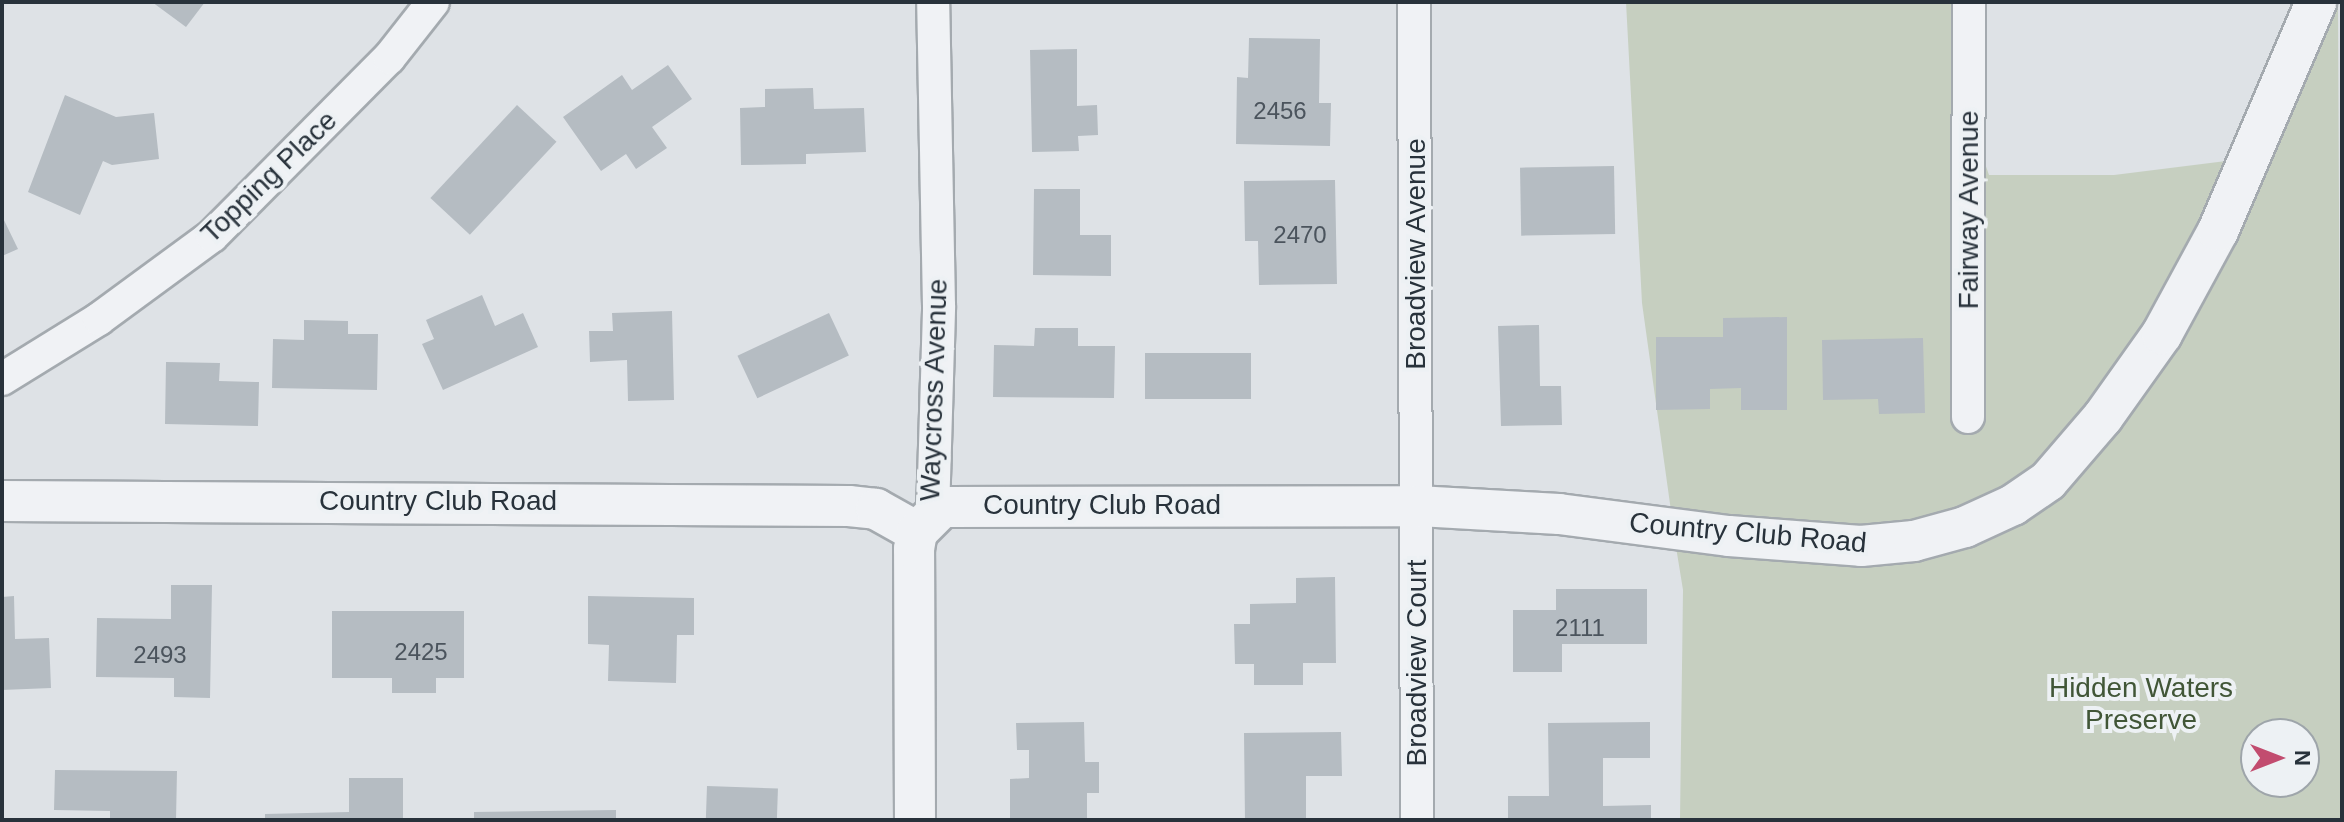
<!DOCTYPE html>
<style>
body{margin:0}
#map{position:relative;width:2344px;height:822px;overflow:hidden;background:#dee2e6;font-family:Helvetica,sans-serif}
div>[style]{position:absolute}
.green>*{inset:0;background:#c6cfc0}
.building>*{inset:0;background:#b5bcc2;transform-origin:0 0}
.roads{filter:drop-shadow(2px 0 #a4aaaf) drop-shadow(-2px 0 #a4aaaf) drop-shadow(0 2px #a4aaaf) drop-shadow(0 -2px #a4aaaf)}
.minor>*{height:32px;margin:-16px;padding:0 16px;transform-origin:16px;border-radius:16px;background:#f0f2f5}
.tertiary>*{height:40px;margin:-20px;padding:0 20px;transform-origin:20px;border-radius:20px;background:#f0f2f5}
span{translate:-50% -50%;white-space:nowrap;text-align:center;line-height:1.15;-webkit-text-stroke:8px #edf1f4;paint-order:stroke}
.number-label{font-size:24px;color:#4b545d}
.number-label span{-webkit-text-stroke-width:0}
.street-label{font-size:28px;color:#28323b}
.park-label{font-size:28px;color:#415637}
.frame{position:absolute;inset:0;border:4px solid #28323b;pointer-events:none}
.north{position:absolute;left:2240px;top:718px;width:80px;height:80px;box-sizing:border-box;background:#edf1f4;border:2px solid #9ea5aa;border-radius:50%;rotate:90deg;font-size:22px;font-weight:700;line-height:32px;text-align:center;color:#28323b}
.north::after{content:'';display:block;margin:auto;width:28px;height:36px;background:#c24c6f;clip-path:polygon(50% 0,100% 100%,50% 72%,0 100%)}
</style>
<div id="map">
<div class="green">
<i style="clip-path:polygon(1626px 2px,1952px 2px,1958px 87px,1989px 175px,2114px 175px,2226px 161px,2200px 224px,2144px 326px,2086px 407px,2033px 468px,2002px 490px,1910px 524px,1861px 528px,1671px 511px,1642px 303px)"></i>
<i style="clip-path:polygon(evenodd,2338px 2px,2342px 820px,1680px 820px,1683px 590px,1676px 547px,1860px 564px,2060px 494px,2121px 427px,2179px 344px,2237px 238px,2338px 2px,2256px 734px,2304px 734px,2304px 782px,2256px 782px,2256px 734px)"></i>
</div>
<div class="building">
<i style="clip-path:polygon(152px 2px,205px 2px,186px 27px)"></i>
<i style="clip-path:polygon(1249px 38px,1320px 39px,1319px 103px,1331px 103px,1330px 146px,1236px 144px,1237px 77px,1248px 78px)"></i>
<i style="clip-path:polygon(1077px 49px,1077px 106px,1097px 105px,1098px 135px,1078px 136px,1079px 151px,1032px 152px,1030px 50px)"></i>
<i style="clip-path:polygon(668px 65px,692px 99px,652px 127px,667px 148px,636px 169px,626px 154px,601px 171px,563px 117px,622px 75px,632px 90px)"></i>
<i style="clip-path:polygon(813px 88px,814px 109px,864px 108px,866px 152px,806px 154px,806px 164px,741px 165px,740px 108px,765px 107px,765px 89px)"></i>
<i style="clip-path:polygon(65px 95px,116px 117px,154px 113px,159px 159px,112px 165px,103px 161px,80px 215px,28px 192px)"></i>
<i style="left:517px;top:105px;width:54px;height:127px;rotate:43deg"></i>
<i style="left:1614px;top:166px;width:68px;height:94px;rotate:89deg"></i>
<i style="clip-path:polygon(1335px 180px,1337px 284px,1259px 285px,1258px 241px,1245px 241px,1244px 181px)"></i>
<i style="clip-path:polygon(1034px 189px,1080px 189px,1080px 235px,1111px 235px,1111px 276px,1033px 275px)"></i>
<i style="clip-path:polygon(2px 216px,18px 249px,2px 256px)"></i>
<i style="clip-path:polygon(482px 295px,495px 326px,523px 313px,538px 347px,443px 390px,422px 344px,434px 339px,426px 320px)"></i>
<i style="clip-path:polygon(672px 311px,674px 400px,628px 401px,627px 360px,590px 362px,589px 331px,613px 331px,612px 313px)"></i>
<i style="left:829px;top:313px;width:47px;height:101px;rotate:65deg"></i>
<i style="clip-path:polygon(1787px 317px,1787px 410px,1741px 410px,1741px 388px,1710px 389px,1710px 409px,1656px 410px,1656px 337px,1723px 337px,1723px 318px)"></i>
<i style="clip-path:polygon(304px 320px,348px 321px,348px 334px,378px 334px,377px 390px,272px 388px,273px 339px,304px 340px)"></i>
<i style="clip-path:polygon(1539px 325px,1540px 386px,1561px 386px,1562px 425px,1501px 426px,1498px 326px)"></i>
<i style="clip-path:polygon(1035px 328px,1078px 328px,1078px 346px,1115px 346px,1114px 398px,993px 397px,994px 345px,1034px 346px)"></i>
<i style="clip-path:polygon(1923px 338px,1925px 413px,1879px 414px,1878px 399px,1823px 400px,1822px 340px)"></i>
<i style="left:1251px;top:353px;width:46px;height:106px;rotate:90deg"></i>
<i style="clip-path:polygon(166px 362px,220px 363px,219px 381px,259px 382px,258px 426px,165px 424px)"></i>
<i style="clip-path:polygon(1335px 577px,1336px 663px,1303px 663px,1303px 685px,1254px 685px,1254px 664px,1235px 664px,1234px 624px,1250px 624px,1250px 604px,1296px 603px,1296px 578px)"></i>
<i style="clip-path:polygon(171px 585px,212px 585px,210px 698px,174px 697px,174px 678px,96px 677px,97px 618px,171px 619px)"></i>
<i style="clip-path:polygon(1556px 589px,1647px 589px,1647px 644px,1562px 644px,1562px 672px,1513px 672px,1513px 610px,1556px 610px)"></i>
<i style="clip-path:polygon(14px 596px,15px 639px,49px 638px,51px 688px,2px 690px,2px 597px)"></i>
<i style="clip-path:polygon(588px 596px,694px 598px,694px 635px,677px 635px,676px 683px,608px 681px,609px 645px,588px 644px)"></i>
<i style="clip-path:polygon(332px 611px,464px 611px,464px 678px,436px 678px,436px 693px,392px 693px,392px 678px,332px 678px)"></i>
<i style="clip-path:polygon(1084px 722px,1085px 762px,1099px 762px,1099px 793px,1087px 793px,1087px 820px,1010px 820px,1010px 779px,1029px 778px,1029px 750px,1017px 750px,1016px 723px)"></i>
<i style="clip-path:polygon(1650px 722px,1650px 758px,1603px 758px,1603px 806px,1651px 805px,1651px 820px,1508px 820px,1508px 796px,1549px 796px,1548px 723px)"></i>
<i style="clip-path:polygon(1341px 732px,1342px 776px,1306px 776px,1306px 820px,1245px 820px,1244px 733px)"></i>
<i style="clip-path:polygon(55px 770px,177px 771px,176px 820px,110px 820px,110px 811px,54px 810px)"></i>
<i style="clip-path:polygon(349px 778px,403px 778px,403px 820px,265px 820px,265px 814px,349px 812px)"></i>
<i style="left:707px;top:786px;width:71px;height:34px;rotate:2deg"></i>
<i style="clip-path:polygon(616px 810px,616px 820px,474px 820px,474px 812px)"></i>
</div>
<div class="roads">
<div class="minor">
<i style="left:1414px;top:2px;width:818px;rotate:89.79deg"></i>
<i style="left:2px;top:379px;width:114px;rotate:-31.7deg"></i>
<i style="left:99px;top:319px;width:140px;rotate:-36.3deg"></i>
<i style="left:212px;top:236px;width:251px;rotate:-45.2deg"></i>
<i style="left:389px;top:58px;width:71px;rotate:-51.8deg"></i>
<i style="left:1968px;top:417px;width:415px;rotate:-89.9deg"></i>
<i style="left:933px;top:513px;width:207px;rotate:-88.3deg"></i>
<i style="left:939px;top:306px;width:304px;rotate:-91.1deg"></i>
</div>
<div class="tertiary">
<i style="left:2px;top:501px;width:847px;rotate:0.34deg"></i>
<i style="left:849px;top:506px;width:27px;rotate:6deg"></i>
<i style="left:876px;top:509px;width:47px;rotate:29.3deg"></i>
<i style="left:915px;top:820px;width:271px;rotate:-90.2deg"></i>
<i style="left:914px;top:549px;width:17px;rotate:-80deg"></i>
<i style="left:917px;top:532px;width:35px;rotate:-45deg"></i>
<i style="left:942px;top:507px;width:475px;rotate:-0.1deg"></i>
<i style="left:1417px;top:506px;width:142px;rotate:3.2deg"></i>
<i style="left:1559px;top:514px;width:171px;rotate:7.4deg"></i>
<i style="left:1729px;top:536px;width:132px;rotate:4.3deg"></i>
<i style="left:1861px;top:546px;width:53px;rotate:-5.4deg"></i>
<i style="left:1914px;top:541px;width:53px;rotate:-15.4deg"></i>
<i style="left:1965px;top:527px;width:53px;rotate:-24.6deg"></i>
<i style="left:2013px;top:505px;width:42px;rotate:-34.4deg"></i>
<i style="left:2048px;top:481px;width:84px;rotate:-49.3deg"></i>
<i style="left:2103px;top:417px;width:102px;rotate:-54.6deg"></i>
<i style="left:2162px;top:334px;width:117px;rotate:-61.5deg"></i>
<i style="left:2218px;top:231px;width:249px;rotate:-66.8deg"></i>
</div>
</div>
<div class="number-label">
<span style="left:1280px;top:111px">2456</span>
<span style="left:1300px;top:235px">2470</span>
<span style="left:1580px;top:628px">2111</span>
<span style="left:421px;top:652px">2425</span>
<span style="left:160px;top:655px">2493</span>
</div>
<div class="street-label">
<span style="left:269px;top:177px;rotate:-44deg">Topping Place</span>
<span style="left:1969px;top:210px;rotate:-90deg">Fairway Avenue</span>
<span style="left:1416px;top:254px;rotate:-90deg">Broadview Avenue</span>
<span style="left:934px;top:390px;rotate:-88deg">Waycross Avenue</span>
<span style="left:438px;top:501px">Country Club Road</span>
<span style="left:1102px;top:505px">Country Club Road</span>
<span style="left:1748px;top:533px;rotate:5deg">Country Club Road</span>
<span style="left:1417px;top:663px;rotate:-90deg">Broadview Court</span>
</div>
<div class="park-label">
<span style="left:2141px;top:704px">Hidden Waters<br>Preserve</span>
</div>
<div class="frame"></div>
<div class="north">N</div>
</div>
